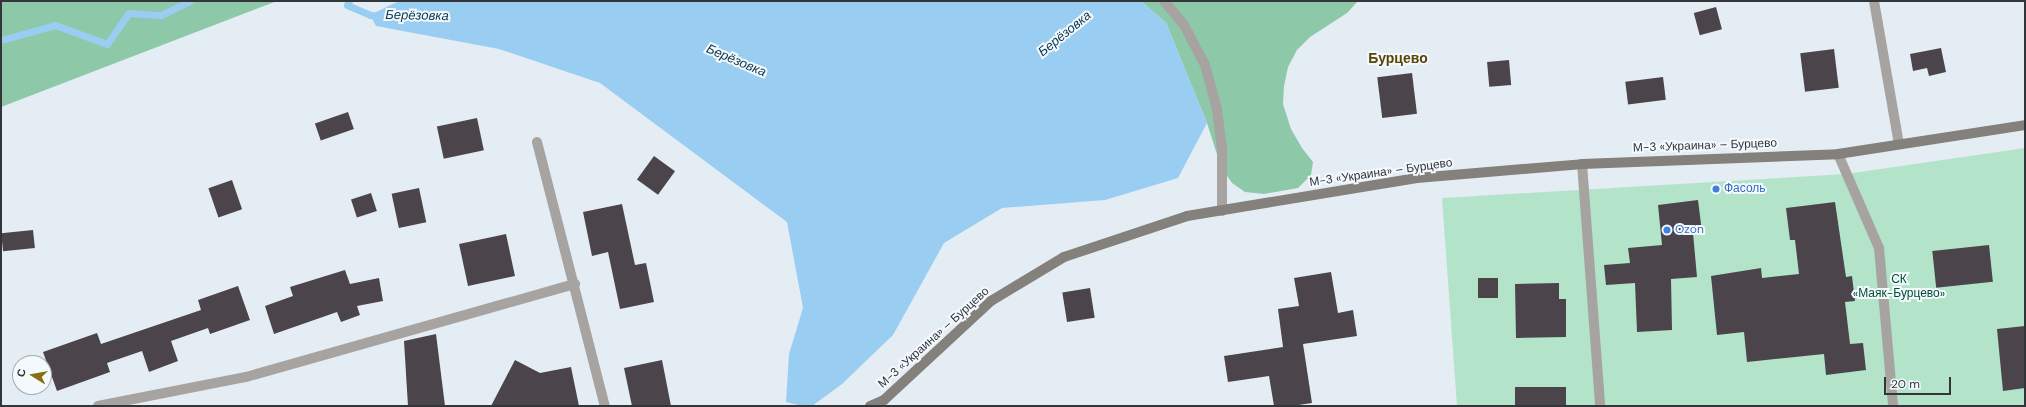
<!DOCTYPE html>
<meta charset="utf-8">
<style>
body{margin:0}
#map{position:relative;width:2026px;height:407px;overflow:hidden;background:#e4edf4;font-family:"DM Sans",sans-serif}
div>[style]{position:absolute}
.green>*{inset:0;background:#b3e4ca}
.forest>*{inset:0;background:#8dc8a9}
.water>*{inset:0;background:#99cef2}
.stream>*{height:7px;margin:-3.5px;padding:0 3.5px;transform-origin:3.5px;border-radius:3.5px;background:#99cef2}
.building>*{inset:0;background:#4b444a;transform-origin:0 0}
.lane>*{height:10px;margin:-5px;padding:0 5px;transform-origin:5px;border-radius:5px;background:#a6a3a0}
.street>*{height:10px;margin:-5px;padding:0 5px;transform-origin:5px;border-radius:5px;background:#a6a3a0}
.secondary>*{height:10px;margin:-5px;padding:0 5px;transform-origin:5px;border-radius:5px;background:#84807b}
.dots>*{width:11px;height:11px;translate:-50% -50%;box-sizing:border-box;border:2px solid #f4f9fe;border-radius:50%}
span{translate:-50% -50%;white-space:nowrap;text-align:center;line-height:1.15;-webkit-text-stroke:4px #f4f9fe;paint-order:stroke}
.street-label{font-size:12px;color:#333639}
.shop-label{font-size:12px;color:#366cbe}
.left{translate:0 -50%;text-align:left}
.park-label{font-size:12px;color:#015034}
.water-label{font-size:13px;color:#0c3850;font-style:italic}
.quarter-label{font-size:14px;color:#574604;font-weight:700}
.frame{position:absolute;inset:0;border:2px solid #333639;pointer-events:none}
.north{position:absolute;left:12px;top:355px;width:40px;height:40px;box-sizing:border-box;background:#f4f9fe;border:1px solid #a7abaf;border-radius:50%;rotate:281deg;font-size:11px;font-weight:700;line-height:16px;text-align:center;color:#333639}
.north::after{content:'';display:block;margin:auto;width:14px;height:18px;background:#896f10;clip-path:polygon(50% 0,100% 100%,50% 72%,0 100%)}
.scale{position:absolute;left:1884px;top:377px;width:67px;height:18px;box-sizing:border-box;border:2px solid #333639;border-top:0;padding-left:5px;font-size:12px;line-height:14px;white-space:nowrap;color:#333639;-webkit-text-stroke:3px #f4f9fe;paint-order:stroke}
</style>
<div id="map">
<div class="green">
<i style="clip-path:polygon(2025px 148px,2025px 406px,1457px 406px,1442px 198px,1846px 174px)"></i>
</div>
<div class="forest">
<i style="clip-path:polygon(1px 1px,277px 1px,1px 107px)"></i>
<i style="clip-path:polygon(1141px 1px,1358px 1px,1347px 13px,1310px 37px,1297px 50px,1288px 67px,1284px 86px,1283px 104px,1291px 129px,1302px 148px,1313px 162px,1311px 175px,1298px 188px,1264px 194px,1245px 192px,1232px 183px,1221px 167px,1207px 123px,1166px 23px)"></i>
</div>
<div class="water">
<i style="clip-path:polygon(399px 1px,1141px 1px,1166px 23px,1207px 123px,1178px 178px,1105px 200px,1002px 208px,944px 243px,893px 335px,842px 384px,812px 406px,802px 406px,786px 402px,789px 354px,803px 308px,787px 222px,600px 83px,499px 49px,376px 26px,370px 15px)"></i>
</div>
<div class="stream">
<i style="left:349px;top:1px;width:4px;rotate:117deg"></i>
<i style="left:347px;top:5px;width:25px;rotate:23deg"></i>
<i style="left:370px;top:15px;width:10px;rotate:6deg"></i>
<i style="left:1px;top:40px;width:56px;rotate:-15.5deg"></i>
<i style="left:55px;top:25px;width:55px;rotate:20.1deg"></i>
<i style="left:107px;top:44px;width:38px;rotate:-55deg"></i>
<i style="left:129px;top:13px;width:32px;rotate:4deg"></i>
<i style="left:161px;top:15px;width:32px;rotate:-26deg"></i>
</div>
<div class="building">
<i style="left:1716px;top:7px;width:23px;height:23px;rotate:75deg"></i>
<i style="clip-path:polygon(1941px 48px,1946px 72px,1929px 76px,1927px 68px,1913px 71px,1910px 54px)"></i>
<i style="left:1834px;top:49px;width:39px;height:34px;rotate:83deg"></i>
<i style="left:1509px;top:60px;width:25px;height:22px;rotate:85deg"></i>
<i style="left:1412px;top:73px;width:41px;height:35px;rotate:83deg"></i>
<i style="left:1663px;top:77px;width:23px;height:38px;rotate:83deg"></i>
<i style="left:348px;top:112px;width:18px;height:35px;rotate:71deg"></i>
<i style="left:477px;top:118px;width:33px;height:41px;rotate:78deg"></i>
<i style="left:654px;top:156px;width:26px;height:29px;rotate:36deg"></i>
<i style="left:232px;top:180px;width:31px;height:25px;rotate:71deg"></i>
<i style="left:419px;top:188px;width:35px;height:28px;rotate:78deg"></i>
<i style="left:371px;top:193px;width:19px;height:21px;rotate:72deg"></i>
<i style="clip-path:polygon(1698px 200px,1702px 232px,1693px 233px,1697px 277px,1671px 279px,1672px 330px,1637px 332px,1635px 283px,1606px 285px,1604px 265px,1630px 263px,1628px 248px,1662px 245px,1658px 205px)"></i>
<i style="clip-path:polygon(1835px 202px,1846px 277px,1852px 276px,1855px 301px,1845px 302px,1850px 344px,1863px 343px,1866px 370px,1826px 375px,1824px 354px,1747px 362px,1744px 332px,1717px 335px,1711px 276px,1761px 268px,1762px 278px,1799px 274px,1795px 240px,1790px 240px,1786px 208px)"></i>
<i style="clip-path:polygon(622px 204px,635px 265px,646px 263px,654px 302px,620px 309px,608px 252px,592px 256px,583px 212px)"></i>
<i style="left:33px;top:230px;width:18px;height:32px;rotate:84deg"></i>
<i style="left:506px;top:234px;width:43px;height:48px;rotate:78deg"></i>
<i style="left:1989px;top:245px;width:37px;height:57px;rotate:84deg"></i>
<i style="clip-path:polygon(345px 270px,350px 284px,379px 278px,383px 301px,357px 306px,360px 315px,341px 322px,337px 312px,274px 334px,265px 306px,293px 296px,290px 287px)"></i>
<i style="clip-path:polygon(1331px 272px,1338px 313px,1353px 310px,1357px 336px,1303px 344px,1312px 403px,1292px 406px,1274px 406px,1269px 376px,1228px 382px,1224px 356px,1283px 347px,1278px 309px,1299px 306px,1294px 278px)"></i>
<i style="left:1498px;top:278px;width:20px;height:20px;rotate:90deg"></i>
<i style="clip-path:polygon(1559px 283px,1559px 299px,1566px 299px,1566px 337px,1516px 338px,1515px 284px)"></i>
<i style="clip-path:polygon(238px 286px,250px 320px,210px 334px,208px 328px,171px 341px,178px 361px,149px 372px,142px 351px,107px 363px,110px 372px,57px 391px,43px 352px,97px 333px,101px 344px,201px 310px,198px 300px)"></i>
<i style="left:1090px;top:288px;width:30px;height:28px;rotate:81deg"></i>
<i style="clip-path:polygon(2025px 326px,2025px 388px,2003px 391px,1997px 329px)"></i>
<i style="clip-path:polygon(436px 334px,445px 406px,408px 406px,404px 341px)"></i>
<i style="clip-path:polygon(515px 360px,540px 373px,571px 367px,579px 406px,491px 406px)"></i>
<i style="clip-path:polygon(662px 360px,671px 406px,632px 406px,624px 368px)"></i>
<i style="left:1566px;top:387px;width:19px;height:51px;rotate:90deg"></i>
</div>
<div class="lane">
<i style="left:537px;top:142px;width:273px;rotate:75.6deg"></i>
<i style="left:98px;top:406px;width:151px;rotate:-11.1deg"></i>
<i style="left:246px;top:377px;width:342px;rotate:-15.8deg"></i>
</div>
<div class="street">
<i style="left:1164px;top:1px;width:31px;rotate:50deg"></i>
<i style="left:1184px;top:25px;width:45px;rotate:62.3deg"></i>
<i style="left:1205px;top:65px;width:46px;rotate:74.7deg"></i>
<i style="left:1217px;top:109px;width:38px;rotate:83deg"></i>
<i style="left:1222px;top:147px;width:64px;rotate:90deg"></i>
<i style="left:1874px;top:1px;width:145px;rotate:80.1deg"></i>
<i style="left:1838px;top:154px;width:103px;rotate:66.4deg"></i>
<i style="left:1879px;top:248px;width:159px;rotate:84.9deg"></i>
<i style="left:1582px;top:164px;width:243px;rotate:85.7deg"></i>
</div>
<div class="secondary">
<i style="left:870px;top:406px;width:15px;rotate:-23deg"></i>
<i style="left:884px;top:400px;width:146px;rotate:-42.8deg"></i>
<i style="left:991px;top:301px;width:85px;rotate:-31.1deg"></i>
<i style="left:1064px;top:257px;width:130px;rotate:-18.4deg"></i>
<i style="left:1187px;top:216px;width:233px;rotate:-9.4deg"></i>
<i style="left:1417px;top:178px;width:166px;rotate:-4.8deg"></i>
<i style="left:1582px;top:164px;width:256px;rotate:-2.2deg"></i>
<i style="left:1838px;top:154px;width:189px;rotate:-8.8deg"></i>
</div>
<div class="dots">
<i style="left:1716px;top:189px;background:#3f7fe0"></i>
<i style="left:1667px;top:230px;background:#3f7fe0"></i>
</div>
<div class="street-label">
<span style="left:1705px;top:146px;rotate:-2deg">М-3 «Украина» – Бурцево</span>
<span style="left:1381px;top:173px;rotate:-8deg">М-3 «Украина» – Бурцево</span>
<span style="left:934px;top:338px;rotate:-42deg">М-3 «Украина» – Бурцево</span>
</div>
<div class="shop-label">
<span class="left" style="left:1724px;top:189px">Фасоль</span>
<span class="left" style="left:1675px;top:230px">Ozon</span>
</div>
<div class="park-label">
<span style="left:1899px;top:287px">СК<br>«Маяк-Бурцево»</span>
</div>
<div class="water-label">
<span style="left:417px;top:16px;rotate:1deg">Берёзовка</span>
<span style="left:1065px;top:34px;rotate:-39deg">Берёзовка</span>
<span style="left:736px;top:61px;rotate:23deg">Берёзовка</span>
</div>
<div class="quarter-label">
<span style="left:1398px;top:58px">Бурцево</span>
</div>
<div class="frame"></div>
<div class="north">С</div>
<div class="scale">20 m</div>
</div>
